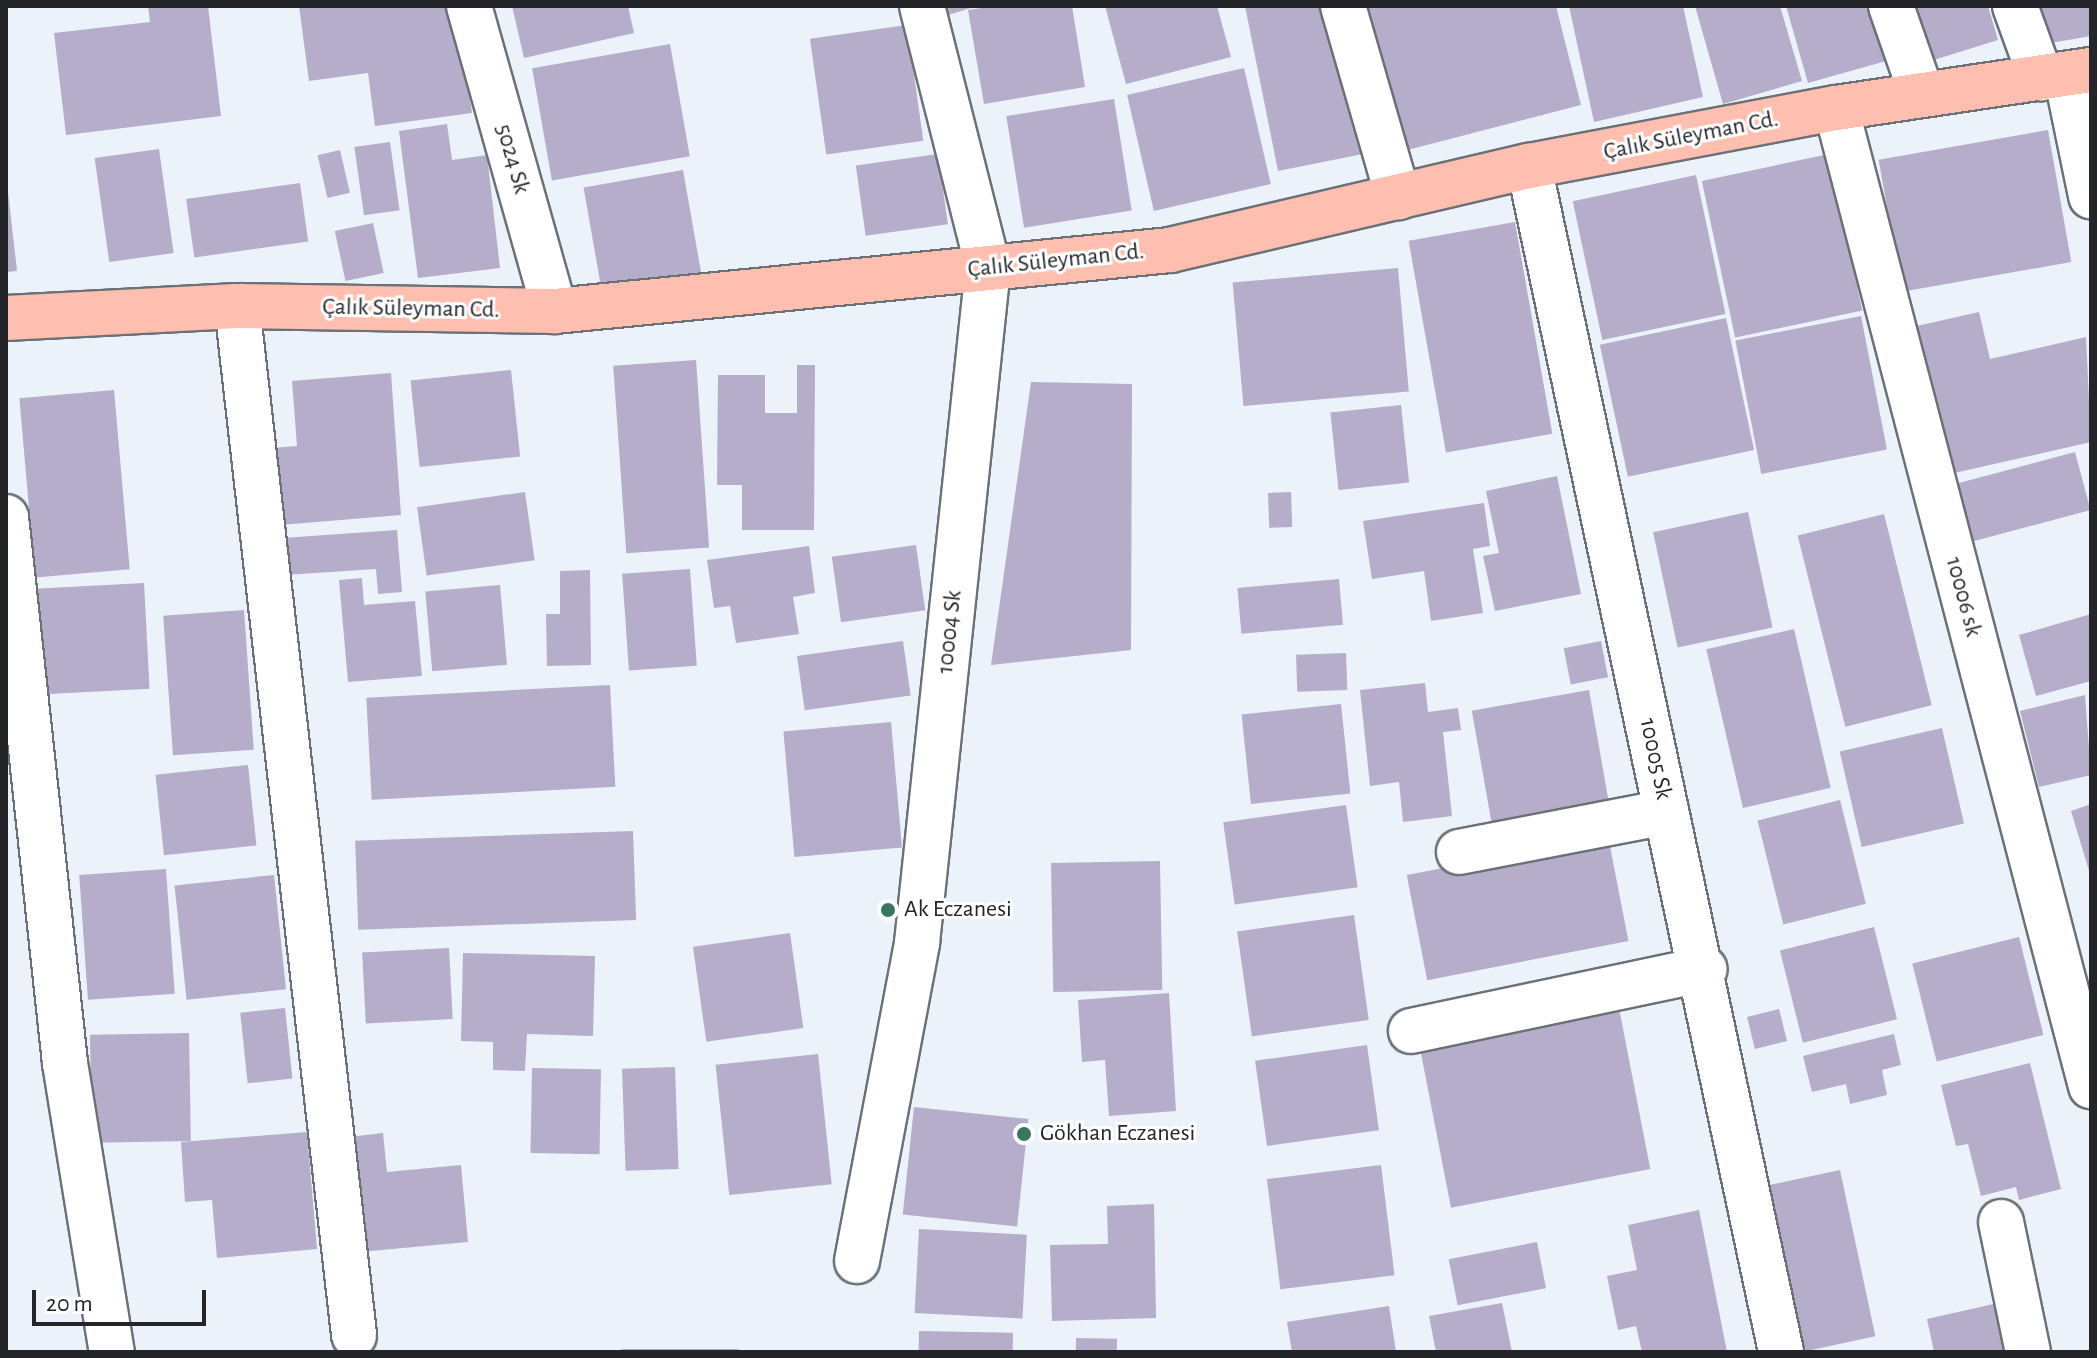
<!DOCTYPE html>
<meta charset="utf-8">
<style>
body{margin:0}
#map{position:relative;width:2097px;height:1358px;overflow:hidden;background:#ebf2f9;font-family:"Alegreya Sans",sans-serif}
div>[style]{position:absolute}
.building>*{inset:0;background:#b5adca;transform-origin:0 0}
.roads{filter:drop-shadow(2px 0 #6b7177) drop-shadow(-2px 0 #6b7177) drop-shadow(0 2px #6b7177) drop-shadow(0 -2px #6b7177)}
.minor>*{height:44px;margin:-22px;padding:0 22px;transform-origin:22px;border-radius:22px;background:#fff}
.major>*{height:44px;margin:-22px;padding:0 22px;transform-origin:22px;border-radius:22px;background:#febfb0}
.dots>*{width:22px;height:22px;translate:-50% -50%;box-sizing:border-box;border:4px solid #fff;border-radius:50%}
span{translate:-50% -50%;white-space:nowrap;text-align:center;line-height:1.15;-webkit-text-stroke:6px #fff;paint-order:stroke}
.street-label{font-size:24px;color:#232528}
.poi-label{font-size:24px;color:#232528}
.left{translate:0 -50%;text-align:left}
.frame{position:absolute;inset:0;border:8px solid #232528;pointer-events:none}
.scale{position:absolute;left:32px;top:1290px;width:174px;height:36px;box-sizing:border-box;border:4px solid #232528;border-top:0;padding-left:10px;font-size:24px;line-height:28px;white-space:nowrap;color:#232528;-webkit-text-stroke:6px #fff;paint-order:stroke}
</style>
<div id="map">
<div class="building">
<i style="clip-path:polygon(148px 6px,208px 6px,221px 116px,66px 135px,54px 33px,150px 22px)"></i>
<i style="clip-path:polygon(299px 6px,458px 6px,472px 113px,375px 126px,368px 73px,309px 81px)"></i>
<i style="clip-path:polygon(512px 6px,628px 6px,634px 33px,524px 58px)"></i>
<i style="clip-path:polygon(942px 6px,974px 6px,974px 7px,945px 16px)"></i>
<i style="clip-path:polygon(995px 6px,1072px 6px,1085px 87px,984px 104px,968px 10px)"></i>
<i style="clip-path:polygon(1105px 6px,1217px 6px,1231px 57px,1126px 84px)"></i>
<i style="clip-path:polygon(1245px 6px,1320px 6px,1339px 43px,1363px 154px,1278px 171px)"></i>
<i style="clip-path:polygon(1354px 6px,1556px 6px,1581px 105px,1392px 154px)"></i>
<i style="clip-path:polygon(1569px 6px,1683px 6px,1703px 97px,1594px 122px)"></i>
<i style="clip-path:polygon(1695px 6px,1780px 6px,1802px 81px,1723px 104px)"></i>
<i style="clip-path:polygon(1786px 6px,1871px 6px,1886px 61px,1808px 83px)"></i>
<i style="clip-path:polygon(1907px 6px,1988px 6px,1998px 40px,1924px 63px)"></i>
<i style="clip-path:polygon(2038px 6px,2091px 6px,2091px 36px,2045px 44px)"></i>
<i style="left:907px;top:25px;width:117px;height:98px;rotate:82deg"></i>
<i style="left:670px;top:44px;width:114px;height:140px;rotate:80deg"></i>
<i style="left:1244px;top:68px;width:119px;height:120px;rotate:77deg"></i>
<i style="left:1114px;top:99px;width:113px;height:109px;rotate:81deg"></i>
<i style="clip-path:polygon(447px 124px,452px 160px,487px 155px,500px 268px,418px 278px,399px 131px)"></i>
<i style="left:2048px;top:130px;width:134px;height:172px;rotate:80deg"></i>
<i style="left:390px;top:142px;width:69px;height:36px;rotate:82deg"></i>
<i style="left:159px;top:149px;width:105px;height:65px;rotate:82deg"></i>
<i style="left:340px;top:150px;width:44px;height:23px;rotate:77deg"></i>
<i style="left:938px;top:154px;width:71px;height:83px;rotate:82deg"></i>
<i style="left:1829px;top:154px;width:160px;height:130px;rotate:78deg"></i>
<i style="left:683px;top:170px;width:105px;height:101px;rotate:80deg"></i>
<i style="clip-path:polygon(6px 174px,17px 271px,6px 272px)"></i>
<i style="left:1696px;top:175px;width:142px;height:126px;rotate:78deg"></i>
<i style="left:300px;top:183px;width:59px;height:115px;rotate:82deg"></i>
<i style="left:1515px;top:222px;width:215px;height:108px;rotate:80deg"></i>
<i style="left:373px;top:223px;width:51px;height:39px;rotate:78deg"></i>
<i style="left:1398px;top:268px;width:124px;height:166px;rotate:85deg"></i>
<i style="clip-path:polygon(1979px 312px,1990px 359px,2086px 337px,2091px 442px,1950px 474px,1917px 326px)"></i>
<i style="left:1861px;top:316px;width:136px;height:128px;rotate:79deg"></i>
<i style="left:1726px;top:318px;width:135px;height:129px;rotate:78deg"></i>
<i style="left:696px;top:360px;width:188px;height:83px;rotate:86deg"></i>
<i style="clip-path:polygon(797px 365px,815px 365px,814px 530px,742px 530px,742px 485px,717px 485px,718px 375px,765px 375px,765px 413px,797px 413px)"></i>
<i style="left:511px;top:370px;width:87px;height:101px;rotate:84deg"></i>
<i style="clip-path:polygon(391px 373px,401px 515px,280px 525px,274px 448px,297px 446px,292px 381px)"></i>
<i style="clip-path:polygon(1031px 382px,1132px 384px,1131px 650px,991px 665px)"></i>
<i style="left:114px;top:390px;width:180px;height:95px;rotate:85deg"></i>
<i style="left:1401px;top:405px;width:78px;height:71px;rotate:84deg"></i>
<i style="left:2075px;top:452px;width:60px;height:123px;rotate:75deg"></i>
<i style="clip-path:polygon(1557px 476px,1581px 594px,1495px 611px,1483px 556px,1499px 553px,1486px 491px)"></i>
<i style="left:525px;top:492px;width:69px;height:109px;rotate:82deg"></i>
<i style="left:1291px;top:492px;width:35px;height:23px;rotate:88deg"></i>
<i style="clip-path:polygon(1484px 503px,1490px 546px,1473px 549px,1483px 613px,1431px 621px,1424px 571px,1372px 579px,1363px 521px)"></i>
<i style="left:1748px;top:512px;width:118px;height:97px;rotate:78deg"></i>
<i style="left:1884px;top:514px;width:197px;height:89px;rotate:76deg"></i>
<i style="clip-path:polygon(397px 530px,402px 592px,378px 594px,376px 569px,285px 575px,283px 538px)"></i>
<i style="left:916px;top:545px;width:66px;height:85px;rotate:82deg"></i>
<i style="clip-path:polygon(809px 546px,815px 593px,793px 597px,799px 634px,736px 643px,730px 606px,714px 608px,707px 560px)"></i>
<i style="left:690px;top:569px;width:97px;height:68px;rotate:86deg"></i>
<i style="clip-path:polygon(590px 570px,591px 665px,547px 666px,546px 614px,560px 614px,560px 571px)"></i>
<i style="clip-path:polygon(362px 578px,364px 605px,415px 601px,422px 676px,348px 682px,339px 580px)"></i>
<i style="left:1339px;top:579px;width:46px;height:102px;rotate:85deg"></i>
<i style="left:144px;top:583px;width:106px;height:110px;rotate:87deg"></i>
<i style="left:500px;top:585px;width:80px;height:75px;rotate:85deg"></i>
<i style="left:244px;top:610px;width:140px;height:81px;rotate:86deg"></i>
<i style="clip-path:polygon(2091px 614px,2091px 681px,2036px 696px,2019px 635px)"></i>
<i style="left:1794px;top:629px;width:163px;height:90px;rotate:77deg"></i>
<i style="left:903px;top:641px;width:55px;height:107px;rotate:82deg"></i>
<i style="left:1601px;top:641px;width:37px;height:38px;rotate:79deg"></i>
<i style="left:1346px;top:653px;width:37px;height:50px;rotate:88deg"></i>
<i style="clip-path:polygon(1425px 683px,1428px 712px,1458px 708px,1461px 730px,1443px 732px,1452px 816px,1403px 822px,1399px 782px,1370px 786px,1360px 690px)"></i>
<i style="left:610px;top:685px;width:102px;height:244px;rotate:87deg"></i>
<i style="left:1589px;top:690px;width:114px;height:119px;rotate:80deg"></i>
<i style="clip-path:polygon(2085px 695px,2091px 775px,2039px 787px,2020px 711px)"></i>
<i style="left:1341px;top:704px;width:90px;height:100px;rotate:84deg"></i>
<i style="left:891px;top:722px;width:126px;height:108px;rotate:85deg"></i>
<i style="left:1942px;top:728px;width:98px;height:105px;rotate:77deg"></i>
<i style="left:248px;top:765px;width:81px;height:93px;rotate:84deg"></i>
<i style="left:1840px;top:800px;width:107px;height:85px;rotate:76deg"></i>
<i style="clip-path:polygon(2091px 804px,2091px 873px,2090px 874px,2071px 811px)"></i>
<i style="left:1346px;top:805px;width:83px;height:124px;rotate:82deg"></i>
<i style="left:633px;top:831px;width:89px;height:278px;rotate:88deg"></i>
<i style="left:1608px;top:836px;width:107px;height:205px;rotate:79deg"></i>
<i style="left:1160px;top:861px;width:129px;height:109px;rotate:89deg"></i>
<i style="left:166px;top:869px;width:125px;height:87px;rotate:86deg"></i>
<i style="left:274px;top:875px;width:115px;height:100px;rotate:84deg"></i>
<i style="left:1354px;top:915px;width:106px;height:118px;rotate:82deg"></i>
<i style="left:1874px;top:927px;width:95px;height:97px;rotate:76deg"></i>
<i style="left:790px;top:933px;width:96px;height:98px;rotate:82deg"></i>
<i style="left:2019px;top:937px;width:101px;height:110px;rotate:76deg"></i>
<i style="left:449px;top:948px;width:71px;height:87px;rotate:87deg"></i>
<i style="clip-path:polygon(463px 953px,595px 956px,593px 1036px,527px 1034px,525px 1071px,493px 1070px,493px 1042px,461px 1041px)"></i>
<i style="clip-path:polygon(1169px 993px,1176px 1111px,1109px 1116px,1105px 1060px,1082px 1062px,1078px 1000px)"></i>
<i style="left:285px;top:1008px;width:71px;height:45px;rotate:84deg"></i>
<i style="left:1619px;top:1008px;width:164px;height:203px;rotate:79deg"></i>
<i style="left:1779px;top:1009px;width:33px;height:33px;rotate:76deg"></i>
<i style="left:189px;top:1033px;width:108px;height:99px;rotate:89deg"></i>
<i style="clip-path:polygon(1894px 1034px,1901px 1065px,1882px 1070px,1887px 1095px,1850px 1104px,1846px 1084px,1812px 1092px,1803px 1056px)"></i>
<i style="left:1367px;top:1045px;width:86px;height:113px;rotate:82deg"></i>
<i style="left:818px;top:1054px;width:131px;height:103px;rotate:84deg"></i>
<i style="clip-path:polygon(2030px 1063px,2061px 1189px,2019px 1200px,2016px 1187px,1981px 1196px,1968px 1144px,1956px 1146px,1941px 1085px)"></i>
<i style="left:675px;top:1067px;width:102px;height:53px;rotate:88deg"></i>
<i style="left:532px;top:1068px;width:69px;height:85px;rotate:1deg"></i>
<i style="left:914px;top:1107px;width:115px;height:108px;rotate:6deg"></i>
<i style="clip-path:polygon(307px 1132px,317px 1249px,217px 1258px,212px 1200px,185px 1202px,181px 1142px)"></i>
<i style="clip-path:polygon(383px 1133px,387px 1172px,461px 1165px,468px 1242px,360px 1252px,349px 1137px)"></i>
<i style="left:1381px;top:1165px;width:111px;height:115px;rotate:83deg"></i>
<i style="left:1840px;top:1170px;width:170px;height:81px;rotate:78deg"></i>
<i style="clip-path:polygon(1154px 1204px,1156px 1318px,1052px 1321px,1050px 1245px,1108px 1244px,1107px 1206px)"></i>
<i style="clip-path:polygon(1699px 1210px,1727px 1352px,1642px 1352px,1636px 1326px,1618px 1330px,1607px 1276px,1637px 1270px,1628px 1225px)"></i>
<i style="left:919px;top:1229px;width:108px;height:84px;rotate:3deg"></i>
<i style="left:1537px;top:1242px;width:47px;height:90px;rotate:79deg"></i>
<i style="clip-path:polygon(1502px 1303px,1512px 1352px,1436px 1352px,1429px 1316px)"></i>
<i style="clip-path:polygon(1998px 1303px,2008px 1352px,1934px 1352px,1927px 1319px)"></i>
<i style="clip-path:polygon(1389px 1306px,1396px 1352px,1292px 1352px,1287px 1322px)"></i>
<i style="left:919px;top:1331px;width:94px;height:21px;rotate:1deg"></i>
<i style="left:1076px;top:1338px;width:41px;height:14px;rotate:1deg"></i>
<i style="left:621px;top:1349px;width:118px;height:3px"></i>
</div>
<div class="roads">
<div class="minor">
<i style="left:469px;top:6px;width:317px;rotate:74.3deg"></i>
<i style="left:1343px;top:6px;width:199px;rotate:73.9deg"></i>
<i style="left:1891px;top:6px;width:94px;rotate:70.8deg"></i>
<i style="left:2015px;top:6px;width:77px;rotate:70.1deg"></i>
<i style="left:2066px;top:74px;width:125px;rotate:78.4deg"></i>
<i style="left:1836px;top:108px;width:1011px;rotate:75.39deg"></i>
<i style="left:1529px;top:166px;width:1212px;rotate:78deg"></i>
<i style="left:237px;top:306px;width:1036px;rotate:83.51deg"></i>
<i style="left:6px;top:517px;width:549px;rotate:83.83deg"></i>
<i style="left:65px;top:1063px;width:293px;rotate:80.8deg"></i>
<i style="left:1459px;top:852px;width:211px;rotate:-10.9deg"></i>
<i style="left:1411px;top:1031px;width:300px;rotate:-11.9deg"></i>
<i style="left:2001px;top:1222px;width:133px;rotate:78.3deg"></i>
<i style="left:857px;top:1261px;width:324px;rotate:-79.3deg"></i>
<i style="left:917px;top:943px;width:680px;rotate:-84deg"></i>
<i style="left:988px;top:267px;width:269px;rotate:-104.2deg"></i>
</div>
<div class="major">
<i style="left:6px;top:318px;width:231px;rotate:-3deg"></i>
<i style="left:237px;top:306px;width:318px;rotate:0.9deg"></i>
<i style="left:555px;top:311px;width:618px;rotate:-5.66deg"></i>
<i style="left:1170px;top:250px;width:369px;rotate:-13.2deg"></i>
<i style="left:1529px;top:166px;width:312px;rotate:-10.7deg"></i>
<i style="left:1836px;top:108px;width:258px;rotate:-8.5deg"></i>
</div>
</div>
<div class="dots">
<i style="left:888px;top:910px;background:#3a755f"></i>
<i style="left:1024px;top:1134px;background:#3a755f"></i>
</div>
<div class="street-label">
<span style="left:1691px;top:136px;rotate:-11deg">Çalık Süleyman Cd.</span>
<span style="left:512px;top:159px;rotate:74deg">5024 Sk</span>
<span style="left:1056px;top:261px;rotate:-6deg">Çalık Süleyman Cd.</span>
<span style="left:411px;top:309px;rotate:1deg">Çalık Süleyman Cd.</span>
<span style="left:1963px;top:597px;rotate:75deg">10006 sk</span>
<span style="left:950px;top:632px;rotate:-84deg">10004 Sk</span>
<span style="left:1655px;top:759px;rotate:78deg">10005 Sk</span>
</div>
<div class="poi-label">
<span class="left" style="left:904px;top:910px">Ak Eczanesi</span>
<span class="left" style="left:1040px;top:1134px">Gökhan Eczanesi</span>
</div>
<div class="frame"></div>
<div class="scale">20 m</div>
</div>
